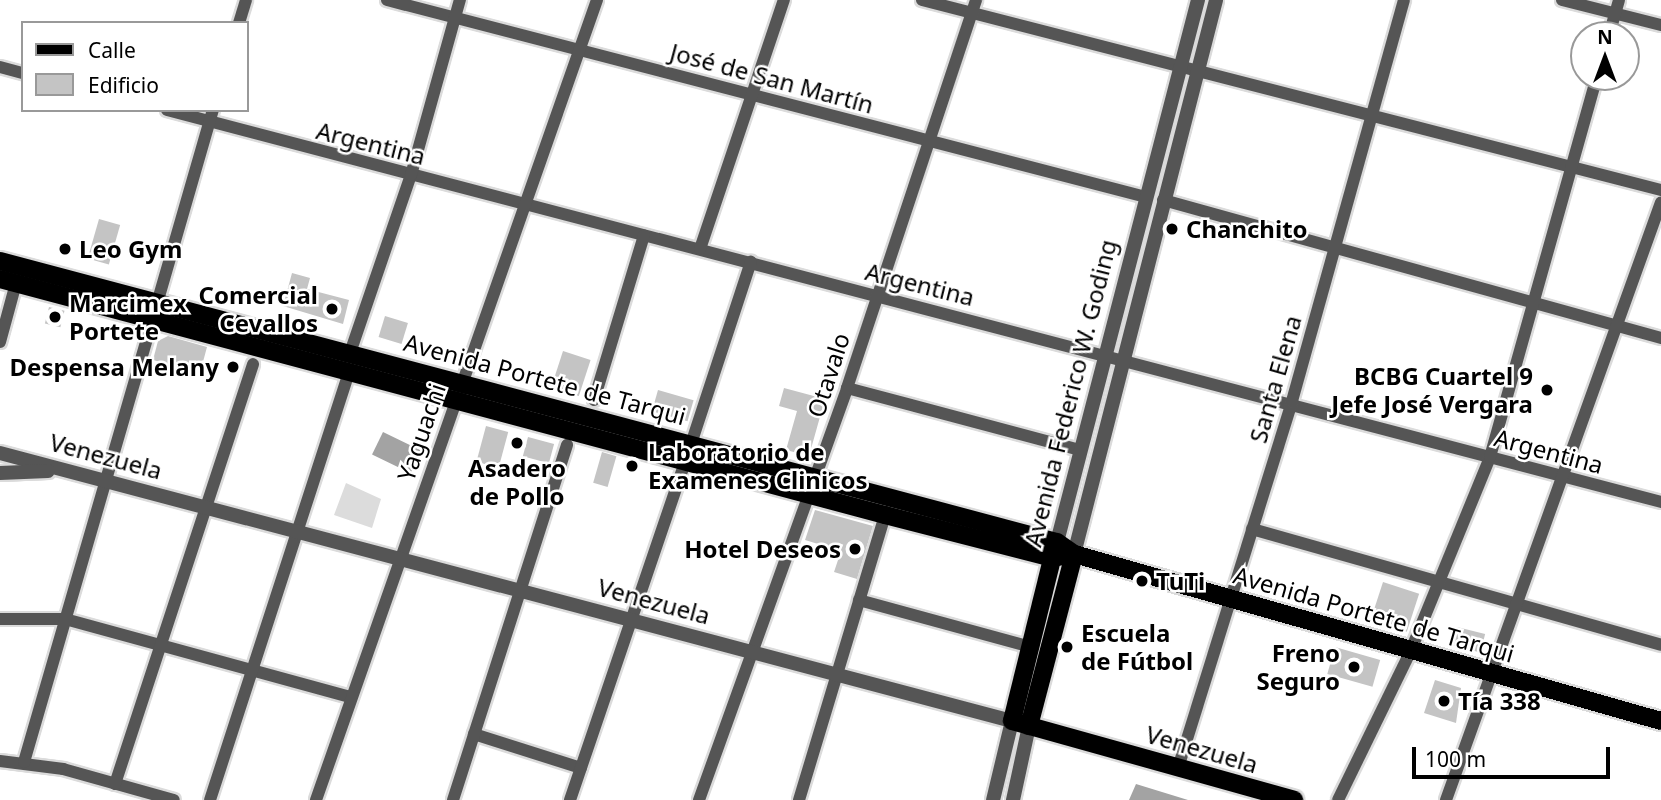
<!DOCTYPE html>
<meta charset="utf-8">
<style>
body{margin:0}
#map{position:relative;width:1661px;height:800px;overflow:hidden;background:#fff;font-family:"Noto Sans",sans-serif}
div>[style]{position:absolute}
.green>*{inset:0;background:#dcdcdc}
.water>*{inset:0;background:#a3a3a3;transform-origin:0 0}
.building>*{inset:0;background:#c4c4c4;transform-origin:0 0}
.roads{filter:drop-shadow(2px 0 #dbdbdb) drop-shadow(-2px 0 #dbdbdb) drop-shadow(0 2px #dbdbdb) drop-shadow(0 -2px #dbdbdb)}
.minor>*{height:12px;margin:-6px;padding:0 6px;transform-origin:6px;border-radius:6px;background:#555}
.tertiary>*{height:14px;margin:-7px;padding:0 7px;transform-origin:7px;border-radius:7px;background:#555}
.primary>*{height:18px;margin:-9px;padding:0 9px;transform-origin:9px;border-radius:9px;background:#000}
.dots>*{width:19px;height:19px;translate:-50% -50%;box-sizing:border-box;border:4px solid #fff;border-radius:50%}
span{translate:-50% -50%;white-space:nowrap;text-align:center;line-height:1.15;-webkit-text-stroke:5px #fff;paint-order:stroke}
.street-label{font-size:24px;color:#000}
.poi-label{font-size:24px;color:#000;font-weight:700}
.left{translate:0 -50%;text-align:left}
.right{translate:-100% -50%;text-align:right}
.legend{position:absolute;left:21px;top:21px;width:228px;height:91px;box-sizing:border-box;background:#fff;border:2px solid #999;margin:0;padding:9px 12px;list-style:none;font-size:21px;color:#000}
.legend li{display:flex;align-items:center;gap:14px;height:35px}
.legend b{width:35px;border:2px solid #999}
.north{position:absolute;left:1570px;top:21px;width:70px;height:70px;box-sizing:border-box;background:#fff;border:2px solid #999;border-radius:50%;rotate:0deg;font-size:19px;font-weight:700;line-height:28px;text-align:center;color:#000}
.north::after{content:'';display:block;margin:auto;width:24px;height:32px;background:#000;clip-path:polygon(50% 0,100% 100%,50% 72%,0 100%)}
.scale{position:absolute;left:1412px;top:747px;width:198px;height:32px;box-sizing:border-box;border:4px solid #000;border-top:0;padding-left:9px;font-size:21px;line-height:24px;white-space:nowrap;color:#000;-webkit-text-stroke:5px #fff;paint-order:stroke}
</style>
<div id="map">
<div class="green">
<i style="clip-path:polygon(346px 483px,381px 499px,372px 528px,334px 515px)"></i>
</div>
<div class="water">
<i style="left:383px;top:432px;width:43px;height:25px;rotate:26deg"></i>
<i style="clip-path:polygon(1136px 784px,1188px 800px,1129px 800px)"></i>
</div>
<div class="building">
<i style="left:99px;top:219px;width:22px;height:41px;rotate:16deg"></i>
<i style="clip-path:polygon(292px 273px,310px 278px,307px 289px,349px 300px,343px 324px,283px 306px)"></i>
<i style="left:49px;top:307px;width:16px;height:17px;rotate:14deg"></i>
<i style="left:385px;top:316px;width:24px;height:22px;rotate:17deg"></i>
<i style="clip-path:polygon(168px 336px,207px 347px,200px 373px,153px 360px,158px 341px)"></i>
<i style="left:563px;top:351px;width:29px;height:38px;rotate:18deg"></i>
<i style="clip-path:polygon(784px 388px,825px 399px,809px 456px,786px 450px,797px 411px,779px 406px)"></i>
<i style="left:658px;top:390px;width:37px;height:22px;rotate:16deg"></i>
<i style="left:486px;top:426px;width:23px;height:37px;rotate:15deg"></i>
<i style="left:528px;top:437px;width:27px;height:20px;rotate:15deg"></i>
<i style="left:602px;top:452px;width:15px;height:32px;rotate:16deg"></i>
<i style="left:1043px;top:495px;width:11px;height:23px;rotate:15deg"></i>
<i style="clip-path:polygon(815px 510px,873px 526px,857px 579px,834px 572px,841px 551px,805px 540px)"></i>
<i style="left:1383px;top:582px;width:38px;height:40px;rotate:18deg"></i>
<i style="left:1457px;top:627px;width:29px;height:19px;rotate:14deg"></i>
<i style="left:1335px;top:647px;width:47px;height:28px;rotate:16deg"></i>
<i style="clip-path:polygon(1435px 680px,1461px 688px,1456px 723px,1424px 713px)"></i>
</div>
<div class="roads">
<div class="minor">
<i style="left:387px;top:0;width:784px;rotate:14.55deg"></i>
<i style="left:922px;top:0;width:763px;rotate:14.42deg"></i>
<i style="left:1562px;top:0;width:102px;rotate:14.2deg"></i>
<i style="left:239px;top:23px;width:24px;rotate:-73deg"></i>
<i style="left:1609px;top:35px;width:36px;rotate:-74deg"></i>
<i style="left:0;top:67px;width:24px;rotate:15deg"></i>
<i style="left:167px;top:110px;width:1545px;rotate:14.7deg"></i>
<i style="left:1163px;top:200px;width:517px;rotate:15.49deg"></i>
<i style="left:700px;top:249px;width:263px;rotate:-71.4deg"></i>
<i style="left:158px;top:300px;width:198px;rotate:-73.9deg"></i>
<i style="left:0;top:342px;width:61px;rotate:-74.8deg"></i>
<i style="left:351px;top:350px;width:185px;rotate:-71.1deg"></i>
<i style="left:411px;top:175px;width:182px;rotate:-74.4deg"></i>
<i style="left:847px;top:388px;width:241px;rotate:14.9deg"></i>
<i style="left:594px;top:400px;width:172px;rotate:-73.1deg"></i>
<i style="left:691px;top:444px;width:192px;rotate:-71.8deg"></i>
<i style="left:1252px;top:529px;width:425px;rotate:15.8deg"></i>
<i style="left:859px;top:600px;width:178px;rotate:15.3deg"></i>
<i style="left:0;top:619px;width:65px"></i>
<i style="left:65px;top:619px;width:296px;rotate:15.3deg"></i>
<i style="left:474px;top:734px;width:112px;rotate:17.6deg"></i>
<i style="left:0;top:761px;width:64px;rotate:7.2deg"></i>
<i style="left:63px;top:769px;width:115px;rotate:15.6deg"></i>
<i style="left:24px;top:762px;width:459px;rotate:-73.8deg"></i>
<i style="left:1178px;top:768px;width:384px;rotate:-72.7deg"></i>
<i style="left:1292px;top:401px;width:416px;rotate:-74.4deg"></i>
<i style="left:115px;top:784px;width:442px;rotate:-71.8deg"></i>
<i style="left:210px;top:800px;width:450px;rotate:-72deg"></i>
<i style="left:316px;top:800px;width:848px;rotate:-70.65deg"></i>
<i style="left:453px;top:800px;width:373px;rotate:-72.2deg"></i>
<i style="left:570px;top:800px;width:357px;rotate:-71.2deg"></i>
<i style="left:699px;top:800px;width:438px;rotate:-70.2deg"></i>
<i style="left:847px;top:388px;width:409px;rotate:-71.6deg"></i>
<i style="left:799px;top:800px;width:298px;rotate:-73.2deg"></i>
<i style="left:1338px;top:800px;width:167px;rotate:-64deg"></i>
<i style="left:1411px;top:650px;width:209px;rotate:-67.7deg"></i>
<i style="left:1490px;top:457px;width:395px;rotate:-74.3deg"></i>
<i style="left:1446px;top:800px;width:635px;rotate:-70.22deg"></i>
</div>
<div class="tertiary">
<i style="left:0;top:453px;width:1047px;rotate:14.83deg"></i>
<i style="left:1012px;top:721px;width:81px;rotate:103.5deg"></i>
<i style="left:0;top:473px;width:48px;rotate:-2.4deg"></i>
<i style="left:1057px;top:542px;width:560px;rotate:-75.42deg"></i>
<i style="left:1074px;top:554px;width:572px;rotate:-75.62deg"></i>
<i style="left:1013px;top:800px;width:76px;rotate:-77.8deg"></i>
</div>
<div class="primary">
<i style="left:0;top:261px;width:1094px;rotate:14.89deg"></i>
<i style="left:1057px;top:542px;width:21px;rotate:35deg"></i>
<i style="left:1074px;top:554px;width:610px;rotate:15.88deg"></i>
<i style="left:0;top:279px;width:916px;rotate:14.93deg"></i>
<i style="left:885px;top:515px;width:173px;rotate:14.4deg"></i>
<i style="left:1053px;top:558px;width:21px;rotate:-11deg"></i>
<i style="left:1055px;top:547px;width:179px;rotate:103.9deg"></i>
<i style="left:1012px;top:721px;width:293px;rotate:15.6deg"></i>
<i style="left:1029px;top:726px;width:178px;rotate:-75.3deg"></i>
</div>
</div>
<div class="dots">
<i style="left:1172px;top:229px;background:#000"></i>
<i style="left:65px;top:249px;background:#000"></i>
<i style="left:332px;top:309px;background:#000"></i>
<i style="left:55px;top:317px;background:#000"></i>
<i style="left:233px;top:367px;background:#000"></i>
<i style="left:1547px;top:390px;background:#000"></i>
<i style="left:517px;top:443px;background:#000"></i>
<i style="left:632px;top:466px;background:#000"></i>
<i style="left:855px;top:549px;background:#000"></i>
<i style="left:1142px;top:581px;background:#000"></i>
<i style="left:1067px;top:647px;background:#000"></i>
<i style="left:1354px;top:667px;background:#000"></i>
<i style="left:1444px;top:701px;background:#000"></i>
</div>
<div class="street-label">
<span style="left:772px;top:78px;rotate:15deg">José de San Martín</span>
<span style="left:371px;top:143px;rotate:14deg">Argentina</span>
<span style="left:920px;top:284px;rotate:14deg">Argentina</span>
<span style="left:828px;top:375px;rotate:-72deg">Otavalo</span>
<span style="left:545px;top:379px;rotate:15deg">Avenida Portete de Tarqui</span>
<span style="left:1275px;top:379px;rotate:-74deg">Santa Elena</span>
<span style="left:1070px;top:393px;rotate:-76deg">Avenida Federico W. Goding</span>
<span style="left:421px;top:432px;rotate:-71deg">Yaguachi</span>
<span style="left:1549px;top:451px;rotate:15deg">Argentina</span>
<span style="left:106px;top:456px;rotate:15deg">Venezuela</span>
<span style="left:654px;top:601px;rotate:15deg">Venezuela</span>
<span style="left:1374px;top:614px;rotate:16deg">Avenida Portete de Tarqui</span>
<span style="left:1202px;top:749px;rotate:16deg">Venezuela</span>
</div>
<div class="poi-label">
<span class="left" style="left:1186px;top:229px">Chanchito</span>
<span class="left" style="left:79px;top:249px">Leo Gym</span>
<span class="right" style="left:318px;top:309px">Comercial<br>Cevallos</span>
<span class="left" style="left:69px;top:317px">Marcimex<br>Portete</span>
<span class="right" style="left:219px;top:367px">Despensa Melany</span>
<span class="right" style="left:1533px;top:390px">BCBG Cuartel 9<br>Jefe José Vergara</span>
<span class="left" style="left:648px;top:466px">Laboratorio de<br>Examenes Clinicos</span>
<span style="left:517px;top:482px">Asadero<br>de Pollo</span>
<span class="right" style="left:841px;top:549px">Hotel Deseos</span>
<span class="left" style="left:1156px;top:581px">TuTi</span>
<span class="left" style="left:1081px;top:647px">Escuela<br>de Fútbol</span>
<span class="right" style="left:1340px;top:667px">Freno<br>Seguro</span>
<span class="left" style="left:1458px;top:701px">Tía 338</span>
</div>
<ul class="legend">
<li><b style="height:9px;background:#000"></b>Calle</li>
<li><b style="height:19px;background:#c4c4c4"></b>Edificio</li>
</ul>
<div class="north">N</div>
<div class="scale">100 m</div>
</div>
